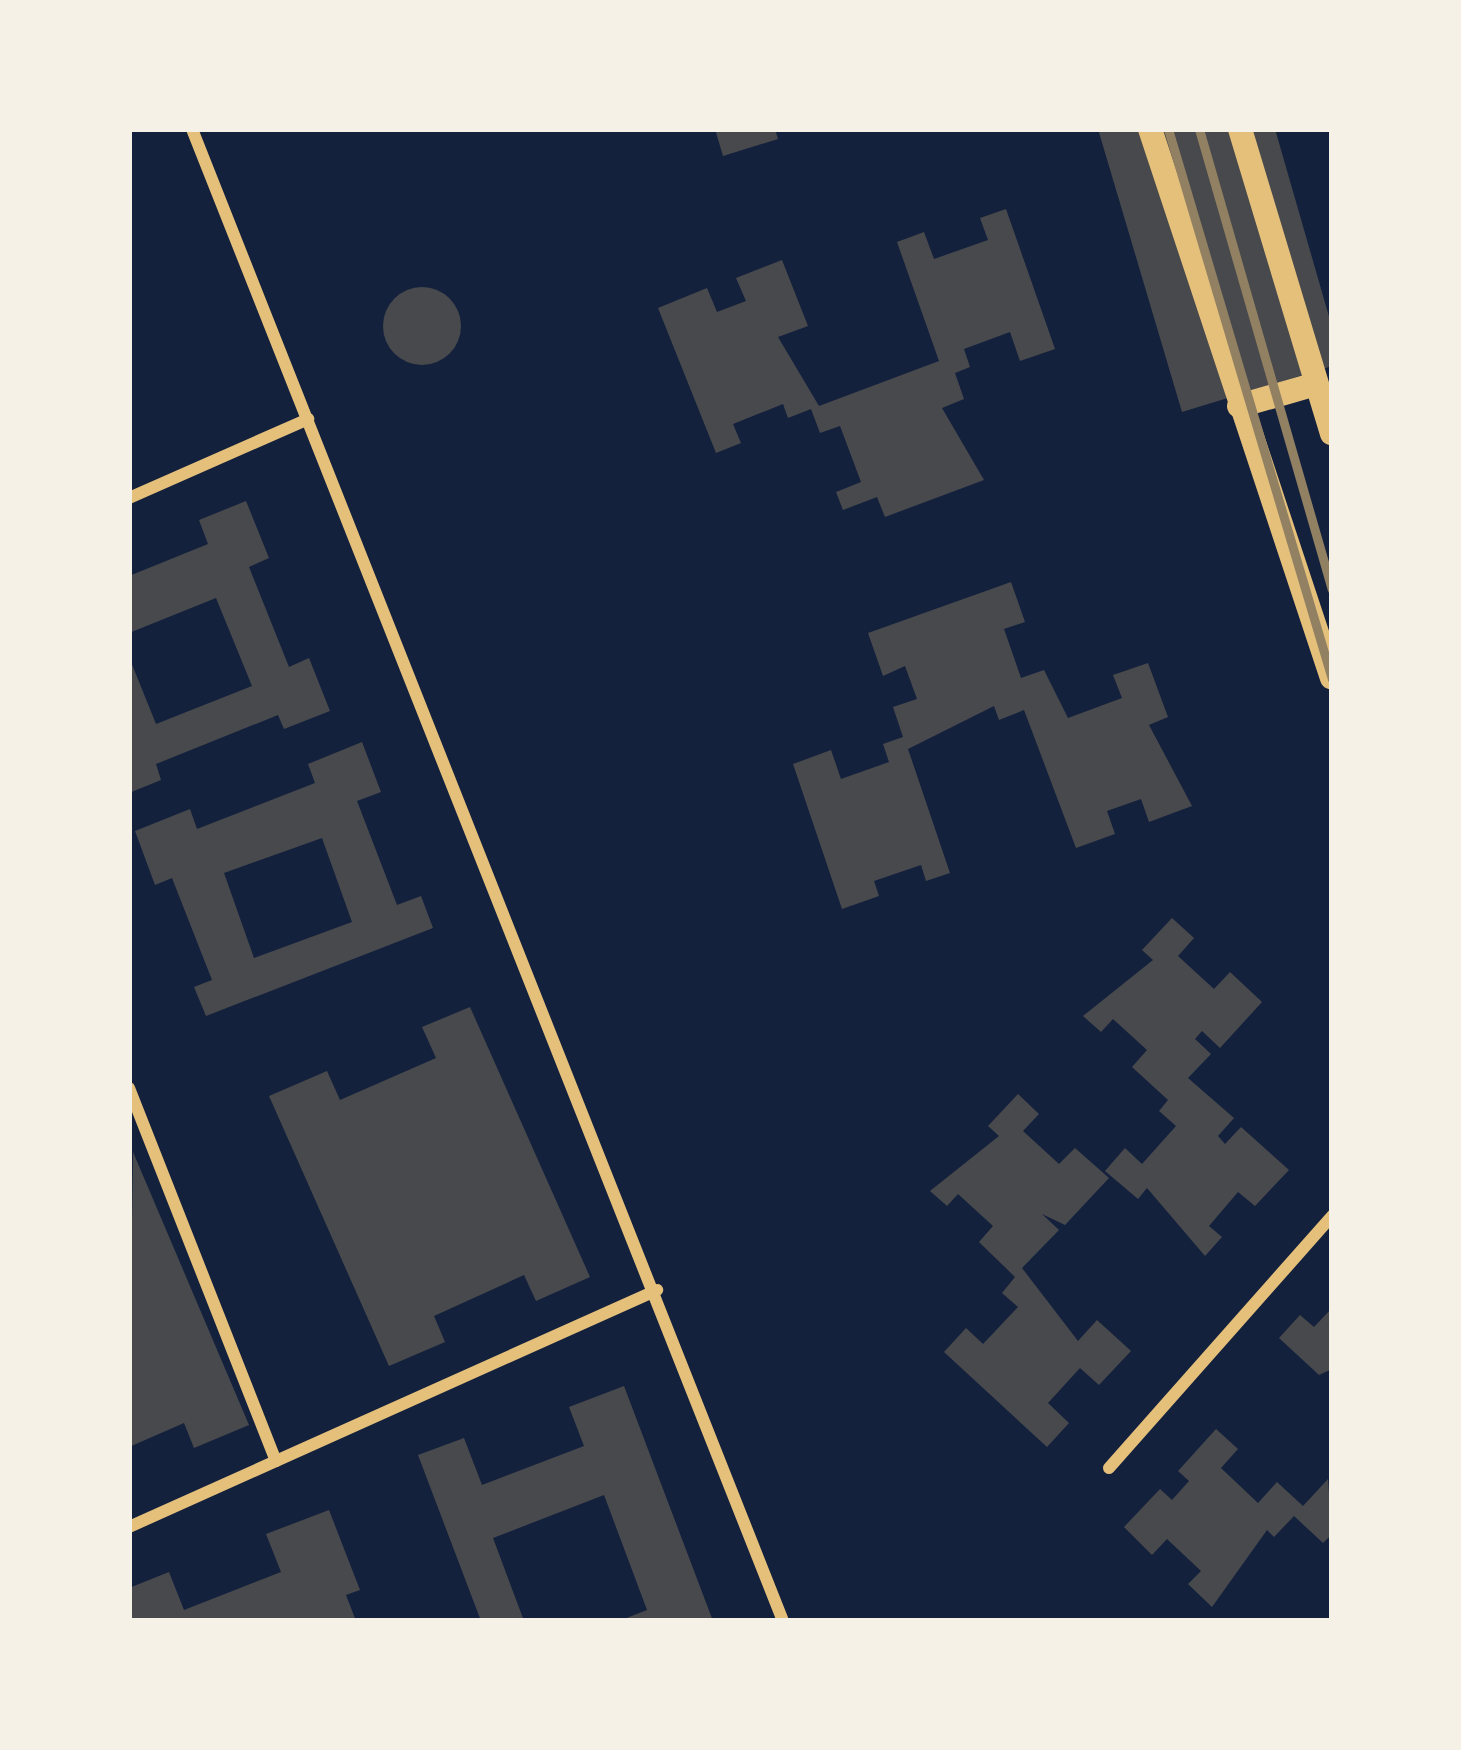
<!DOCTYPE html>
<style>
body{margin:0}
#map{position:relative;width:1461px;height:1750px;overflow:hidden;background:#14213d;font-family:Ubuntu,sans-serif}
div>[style]{position:absolute}
.building>*{inset:0;background:#48494c}
.round{border-radius:50%}
.minor>*{height:12px;margin:-6px;padding:0 6px;transform-origin:6px;border-radius:6px;background:#e5c07b}
.secondary>*{height:24px;margin:-12px;padding:0 12px;transform-origin:12px;border-radius:12px;background:#e5c07b}
.rail>*{height:9px;margin:-4.5px;padding:0 4.5px;transform-origin:4.5px;border-radius:4.5px;background:#918062}
span{translate:-50% -50%;white-space:nowrap;text-align:center;line-height:1.15;-webkit-text-stroke:12px #f6f1e7;paint-order:stroke}
.frame{position:absolute;inset:0;border:132px solid #f6f1e7;pointer-events:none}
</style>
<div id="map">
<div class="building">
<i style="clip-path:polygon(715px 129px,775px 129px,778px 139px,723px 156px)"></i>
<i style="clip-path:polygon(1098px 129px,1275px 129px,1332px 327px,1332px 366px,1182px 412px)"></i>
<i style="clip-path:polygon(1006px 209px,1055px 349px,1020px 361px,1010px 332px,964px 349px,970px 367px,955px 373px,964px 399px,942px 408px,984px 480px,885px 517px,877px 497px,843px 510px,836px 492px,861px 482px,840px 426px,820px 433px,811px 409px,788px 418px,783px 404px,733px 424px,741px 443px,716px 453px,658px 308px,707px 288px,717px 312px,746px 301px,736px 278px,782px 260px,808px 326px,778px 337px,819px 406px,939px 361px,897px 242px,924px 232px,934px 259px,988px 240px,980px 218px)"></i>
<i class="round" style="left:383px;top:287px;width:78px;height:78px"></i>
<i style="clip-path:polygon(246px 501px,269px 558px,249px 567px,289px 667px,309px 658px,330px 711px,284px 729px,278px 715px,156px 764px,161px 780px,129px 793px,129px 657px,156px 724px,252px 686px,216px 598px,129px 633px,129px 576px,208px 544px,199px 520px)"></i>
<i style="clip-path:polygon(1011px 582px,1025px 622px,1004px 629px,1021px 678px,1044px 670px,1068px 718px,1122px 698px,1113px 675px,1148px 663px,1168px 717px,1149px 725px,1192px 806px,1149px 822px,1141px 799px,1107px 811px,1115px 834px,1076px 848px,1024px 710px,999px 720px,994px 706px,908px 749px,950px 873px,926px 881px,921px 865px,874px 881px,879px 896px,842px 909px,793px 764px,831px 750px,841px 779px,889px 762px,883px 744px,903px 737px,893px 707px,917px 699px,905px 666px,883px 676px,868px 633px)"></i>
<i style="clip-path:polygon(evenodd,362px 742px,381px 792px,357px 801px,397px 905px,421px 896px,433px 928px,206px 1016px,194px 987px,212px 980px,172px 878px,155px 885px,135px 831px,190px 809px,197px 829px,315px 783px,308px 764px,362px 742px,322px 838px,352px 922px,254px 958px,224px 873px,322px 838px)"></i>
<i style="clip-path:polygon(1172px 918px,1194px 938px,1178px 956px,1214px 989px,1230px 972px,1262px 1002px,1220px 1048px,1202px 1031px,1195px 1039px,1211px 1054px,1188px 1078px,1234px 1118px,1218px 1136px,1225px 1144px,1241px 1127px,1289px 1170px,1255px 1206px,1238px 1192px,1209px 1226px,1222px 1237px,1205px 1256px,1147px 1188px,1138px 1199px,1105px 1171px,1125px 1148px,1142px 1164px,1176px 1126px,1159px 1111px,1168px 1100px,1132px 1067px,1147px 1050px,1113px 1019px,1101px 1032px,1083px 1016px,1153px 960px,1142px 950px)"></i>
<i style="clip-path:polygon(470px 1007px,590px 1277px,536px 1301px,524px 1275px,434px 1316px,445px 1342px,389px 1366px,269px 1096px,327px 1071px,340px 1100px,436px 1058px,422px 1027px)"></i>
<i style="clip-path:polygon(1018px 1094px,1039px 1114px,1023px 1131px,1059px 1164px,1075px 1148px,1109px 1178px,1065px 1225px,1042px 1214px,1059px 1230px,1022px 1268px,1078px 1341px,1097px 1320px,1131px 1351px,1099px 1385px,1080px 1368px,1048px 1403px,1069px 1423px,1047px 1447px,944px 1352px,966px 1328px,983px 1344px,1018px 1307px,1002px 1293px,1015px 1277px,979px 1242px,993px 1226px,958px 1194px,947px 1206px,930px 1191px,999px 1136px,988px 1126px)"></i>
<i style="clip-path:polygon(133px 1152px,249px 1425px,194px 1448px,184px 1423px,129px 1447px)"></i>
<i style="clip-path:polygon(1332px 1308px,1332px 1369px,1319px 1375px,1279px 1338px,1300px 1315px,1314px 1327px)"></i>
<i style="clip-path:polygon(624px 1386px,713px 1621px,619px 1621px,647px 1610px,604px 1495px,493px 1538px,524px 1621px,481px 1621px,418px 1455px,464px 1438px,482px 1485px,584px 1446px,569px 1407px)"></i>
<i style="clip-path:polygon(1216px 1429px,1238px 1449px,1221px 1468px,1258px 1503px,1277px 1482px,1303px 1506px,1328px 1479px,1332px 1534px,1323px 1543px,1294px 1516px,1274px 1537px,1267px 1530px,1212px 1607px,1188px 1584px,1201px 1571px,1167px 1539px,1152px 1555px,1124px 1527px,1160px 1489px,1172px 1500px,1189px 1481px,1178px 1471px)"></i>
<i style="clip-path:polygon(329px 1510px,360px 1590px,346px 1595px,356px 1621px,129px 1621px,129px 1588px,169px 1572px,184px 1610px,281px 1572px,266px 1534px)"></i>
</div>
<div class="minor">
<i style="left:192px;top:129px;width:1605px;rotate:68.39deg"></i>
<i style="left:129px;top:498px;width:196px;rotate:-23.8deg"></i>
<i style="left:129px;top:1088px;width:401px;rotate:68.5deg"></i>
<i style="left:1109px;top:1468px;width:337px;rotate:-48.5deg"></i>
<i style="left:129px;top:1527px;width:579px;rotate:-24.17deg"></i>
</div>
<div class="secondary">
<i style="left:1150px;top:129px;width:578px;rotate:71.66deg"></i>
<i style="left:1240px;top:129px;width:318px;rotate:73.2deg"></i>
<i style="left:1239px;top:406px;width:80px;rotate:-15.9deg"></i>
</div>
<div class="rail">
<i style="left:1168px;top:129px;width:574px;rotate:73.4deg"></i>
<i style="left:1199px;top:129px;width:479px;rotate:73.9deg"></i>
</div>
<div class="frame"></div>
</div>
